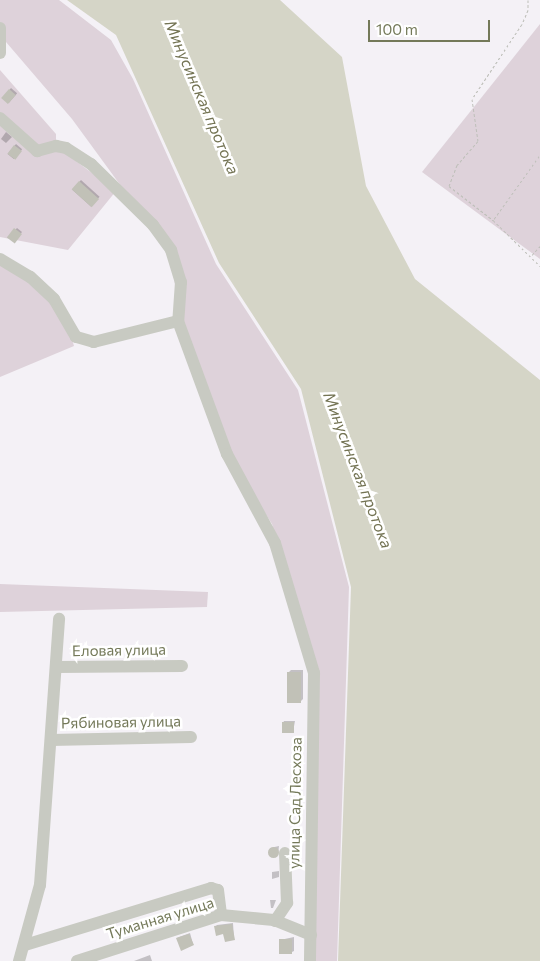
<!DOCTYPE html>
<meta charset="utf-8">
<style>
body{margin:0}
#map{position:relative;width:540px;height:961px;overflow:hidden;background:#f4f1f6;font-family:Commissioner,sans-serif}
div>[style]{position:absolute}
.green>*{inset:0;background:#ded2da}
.water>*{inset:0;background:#d5d5c7}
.shadow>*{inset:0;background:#0003;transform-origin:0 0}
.building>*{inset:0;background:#c1c1b7;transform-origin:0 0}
.round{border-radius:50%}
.path>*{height:1px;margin-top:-0.5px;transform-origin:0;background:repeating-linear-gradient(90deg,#bebfb9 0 2.5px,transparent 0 5px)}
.minor>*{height:12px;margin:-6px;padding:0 6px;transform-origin:6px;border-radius:6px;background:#c8cac2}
span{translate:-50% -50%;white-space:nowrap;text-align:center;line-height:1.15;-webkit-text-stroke:5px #fff;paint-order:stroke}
.street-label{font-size:15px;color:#747959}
.water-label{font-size:16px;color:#747454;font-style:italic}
.scale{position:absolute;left:368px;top:20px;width:122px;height:22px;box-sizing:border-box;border:2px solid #747959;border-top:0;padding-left:6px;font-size:15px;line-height:18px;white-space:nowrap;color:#747959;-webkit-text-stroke:4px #fff;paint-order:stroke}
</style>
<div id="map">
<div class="green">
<i style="clip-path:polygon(0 0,59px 0,111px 40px,133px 79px,216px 264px,298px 390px,349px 587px,337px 961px,315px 961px,317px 673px,272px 524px,239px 472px,181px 322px,170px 253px,72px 119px,6px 42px,0 48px)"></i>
<i style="clip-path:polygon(540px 24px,540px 259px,422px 172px)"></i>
<i style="clip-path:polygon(0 70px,56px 134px,56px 146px,116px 191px,68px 250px,0 237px)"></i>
<i style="clip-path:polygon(0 263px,13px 269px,65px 316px,74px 346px,0 377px)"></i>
<i style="clip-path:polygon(0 584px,208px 592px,207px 607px,0 612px)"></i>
</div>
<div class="water">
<i style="clip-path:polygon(67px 0,280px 0,342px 57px,366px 186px,415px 279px,540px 380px,540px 961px,338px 961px,351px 587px,301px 389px,219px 263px,116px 35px)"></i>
</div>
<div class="shadow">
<i style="left:11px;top:88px;width:8px;height:13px;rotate:40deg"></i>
<i style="clip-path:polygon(6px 132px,12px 137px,6px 143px,1px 139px)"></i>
<i style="left:16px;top:144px;width:8px;height:13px;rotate:40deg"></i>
<i style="left:81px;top:180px;width:25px;height:13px;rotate:42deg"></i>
<i style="clip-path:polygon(17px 228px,22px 232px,14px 242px,9px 237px)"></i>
<i style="clip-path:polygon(291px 670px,303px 670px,303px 699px,300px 702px,288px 673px)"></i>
<i style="clip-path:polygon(284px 721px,295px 721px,293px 732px,283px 723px)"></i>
<i style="clip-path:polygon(279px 846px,278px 855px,271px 857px,270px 848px)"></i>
<i style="clip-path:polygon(279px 871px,279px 877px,272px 879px,272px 872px)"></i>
<i style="clip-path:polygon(270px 900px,276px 900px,273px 908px,271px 908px)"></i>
<i style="clip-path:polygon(233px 923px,234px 939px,216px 926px,217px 925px)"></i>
<i style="clip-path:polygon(190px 933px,193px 944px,177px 938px,179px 937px)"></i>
<i style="clip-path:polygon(294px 937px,294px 951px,292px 952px,280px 940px)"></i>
<i style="clip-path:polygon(150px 955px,152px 961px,133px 961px,134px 961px)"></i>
</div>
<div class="building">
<i style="left:9px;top:89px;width:9px;height:12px;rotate:41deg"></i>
<i style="left:14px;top:145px;width:10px;height:11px;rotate:37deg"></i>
<i style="left:79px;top:181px;width:27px;height:11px;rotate:42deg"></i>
<i style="left:14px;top:228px;width:10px;height:12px;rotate:37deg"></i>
<i style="left:287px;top:672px;width:14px;height:31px"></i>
<i style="left:282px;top:722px;width:12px;height:11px"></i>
<i class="round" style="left:267.5px;top:846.5px;width:11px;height:11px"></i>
<i style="clip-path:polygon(232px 924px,235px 940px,225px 942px,223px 934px,216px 936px,214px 926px)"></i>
<i style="clip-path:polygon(189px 934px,194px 945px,181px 951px,176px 938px)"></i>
<i style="left:279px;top:939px;width:13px;height:15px"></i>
</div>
<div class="path">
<i style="left:528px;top:0;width:10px;rotate:90deg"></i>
<i style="left:528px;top:10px;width:15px;rotate:113deg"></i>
<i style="left:522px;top:24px;width:90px;rotate:123.7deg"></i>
<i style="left:472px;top:99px;width:42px;rotate:81.9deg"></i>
<i style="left:478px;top:141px;width:32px;rotate:131deg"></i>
<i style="left:457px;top:165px;width:22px;rotate:111deg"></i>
<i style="left:449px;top:186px;width:56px;rotate:37.7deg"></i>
<i style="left:493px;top:220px;width:66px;rotate:44.4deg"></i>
<i style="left:494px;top:219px;width:79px;rotate:-54.3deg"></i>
<i style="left:532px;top:255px;width:12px;rotate:-48deg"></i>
</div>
<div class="minor">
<i style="left:0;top:28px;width:25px;rotate:90deg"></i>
<i style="left:0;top:118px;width:50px;rotate:41.7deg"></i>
<i style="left:37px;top:151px;width:20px;rotate:-15deg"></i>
<i style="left:56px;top:146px;width:10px;rotate:11deg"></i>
<i style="left:66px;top:148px;width:30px;rotate:33deg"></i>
<i style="left:91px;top:164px;width:87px;rotate:44.5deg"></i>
<i style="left:153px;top:225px;width:31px;rotate:54deg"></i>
<i style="left:171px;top:250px;width:34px;rotate:73deg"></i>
<i style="left:181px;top:282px;width:39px;rotate:94deg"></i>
<i style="left:178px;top:321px;width:87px;rotate:166deg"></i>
<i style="left:94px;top:342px;width:19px;rotate:-164deg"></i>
<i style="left:76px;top:337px;width:44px;rotate:-120.1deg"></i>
<i style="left:54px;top:299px;width:33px;rotate:-137deg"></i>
<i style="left:30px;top:277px;width:35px;rotate:-149deg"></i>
<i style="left:178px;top:321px;width:142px;rotate:69.8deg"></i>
<i style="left:227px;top:454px;width:101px;rotate:61.7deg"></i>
<i style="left:275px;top:543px;width:136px;rotate:73.3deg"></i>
<i style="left:314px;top:673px;width:288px;rotate:90.8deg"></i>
<i style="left:57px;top:667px;width:125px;rotate:-0.5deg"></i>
<i style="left:51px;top:740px;width:140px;rotate:-1.2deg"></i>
<i style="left:275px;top:921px;width:22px;rotate:-56deg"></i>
<i style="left:287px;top:903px;width:50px;rotate:-92.3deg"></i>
<i style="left:25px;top:945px;width:195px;rotate:-17deg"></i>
<i style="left:211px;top:888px;width:7px;rotate:16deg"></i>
<i style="left:218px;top:890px;width:25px;rotate:83deg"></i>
<i style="left:19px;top:961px;width:79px;rotate:-74.6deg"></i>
<i style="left:40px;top:885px;width:267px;rotate:-85.9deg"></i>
<i style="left:77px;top:961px;width:151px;rotate:-17.7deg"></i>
<i style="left:221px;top:915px;width:53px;rotate:5.4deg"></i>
<i style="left:274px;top:920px;width:40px;rotate:22deg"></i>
</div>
<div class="street-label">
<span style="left:119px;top:650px;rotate:-1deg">Еловая улица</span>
<span style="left:121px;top:722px;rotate:-1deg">Рябиновая улица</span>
<span style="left:295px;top:803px;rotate:-89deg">улица Сад Лесхоза</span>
<span style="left:160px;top:918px;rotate:-17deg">Туманная улица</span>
</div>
<div class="water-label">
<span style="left:202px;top:97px;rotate:67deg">Минусинская протока</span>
<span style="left:358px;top:470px;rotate:69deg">Минусинская протока</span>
</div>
<div class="scale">100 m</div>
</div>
